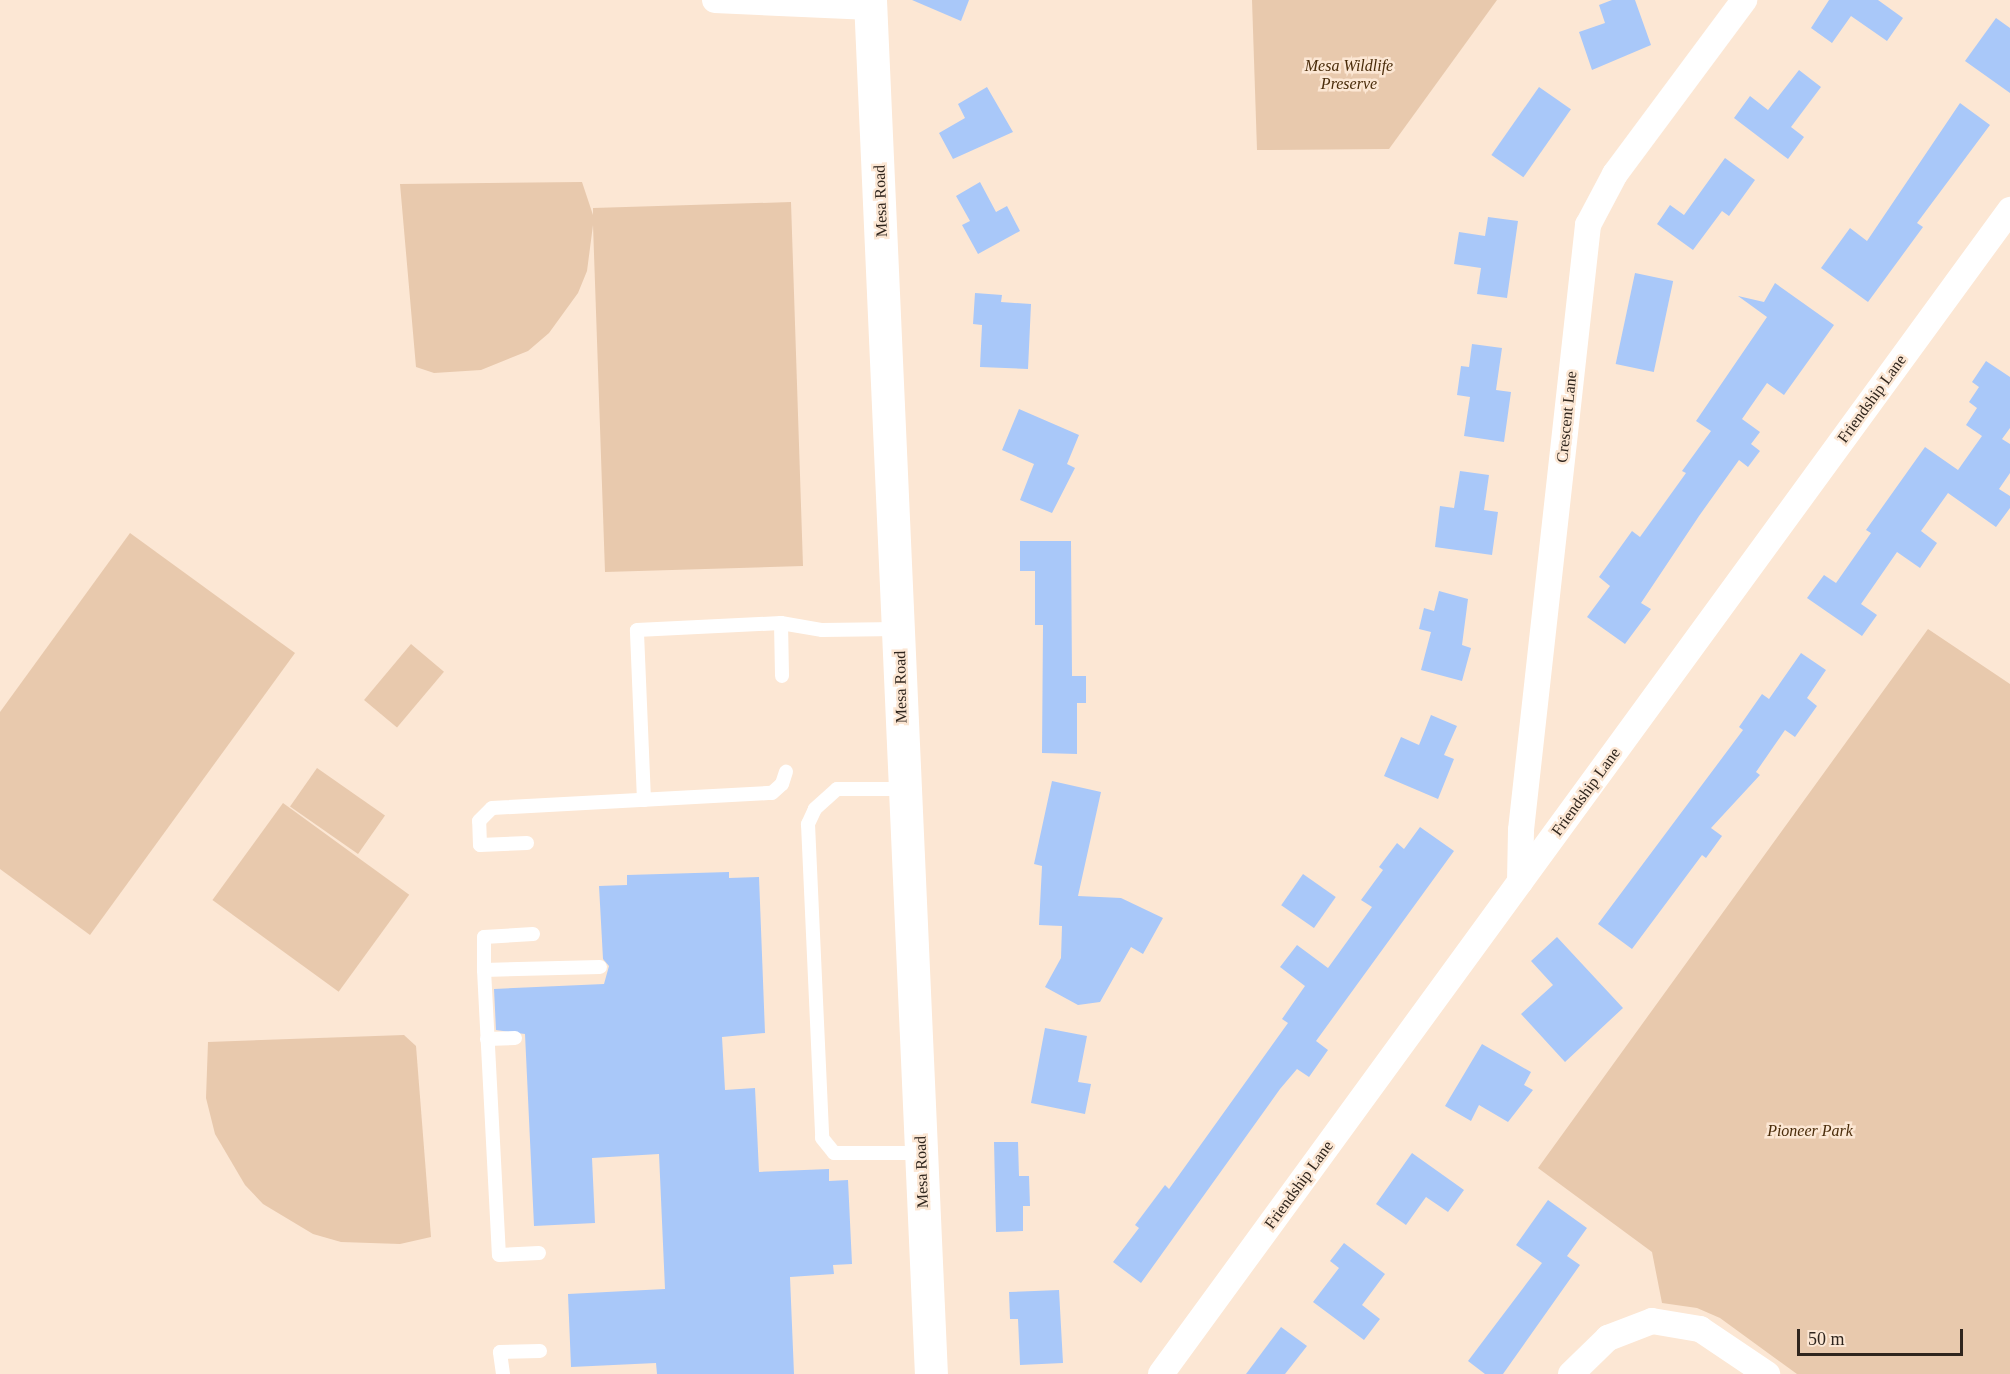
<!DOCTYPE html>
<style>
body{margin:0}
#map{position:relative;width:2010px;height:1374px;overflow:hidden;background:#fce7d4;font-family:Georgia,serif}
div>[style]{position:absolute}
.green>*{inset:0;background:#e8c9ad;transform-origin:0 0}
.building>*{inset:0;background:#a9c8f9;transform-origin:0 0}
.service>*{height:14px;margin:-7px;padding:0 7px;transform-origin:7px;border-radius:7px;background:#fff}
.minor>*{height:26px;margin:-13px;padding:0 13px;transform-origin:13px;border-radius:13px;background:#fff}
.secondary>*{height:33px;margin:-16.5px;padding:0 16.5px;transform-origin:16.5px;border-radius:16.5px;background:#fff}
span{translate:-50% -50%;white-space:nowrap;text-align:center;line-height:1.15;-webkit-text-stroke:5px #fce7d4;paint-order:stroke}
.park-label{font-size:16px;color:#4a2c0a;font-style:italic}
.street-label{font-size:16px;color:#2f251d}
.scale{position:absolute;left:1797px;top:1329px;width:166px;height:27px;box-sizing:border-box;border:3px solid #2f251d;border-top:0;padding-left:8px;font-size:18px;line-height:21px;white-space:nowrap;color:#2f251d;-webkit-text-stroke:4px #fce7d4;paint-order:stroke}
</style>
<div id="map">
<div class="green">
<i style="clip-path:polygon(1252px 0,1497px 0,1389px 149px,1257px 150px)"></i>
<i style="clip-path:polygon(582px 182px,593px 215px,593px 208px,791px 202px,803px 566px,605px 572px,593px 225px,587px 271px,578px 293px,549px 333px,528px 351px,481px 370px,434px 373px,416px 367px,400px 184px)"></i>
<i style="clip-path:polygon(130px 533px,295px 653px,90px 935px,0 869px,0 712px)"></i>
<i style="clip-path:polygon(1928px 629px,2010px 684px,2010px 1374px,1797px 1374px,1720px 1318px,1697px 1308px,1662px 1303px,1652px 1252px,1538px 1168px)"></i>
<i style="left:411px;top:644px;width:43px;height:73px;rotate:40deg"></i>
<i style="left:317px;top:768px;width:83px;height:47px;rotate:35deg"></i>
<i style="left:283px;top:803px;width:156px;height:120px;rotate:36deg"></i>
<i style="clip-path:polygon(404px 1035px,416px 1046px,431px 1237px,400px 1244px,341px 1242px,313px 1234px,263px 1204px,245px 1185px,215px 1134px,206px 1098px,208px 1042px)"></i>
</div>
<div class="building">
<i style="clip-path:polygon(912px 0,969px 0,961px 21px)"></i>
<i style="clip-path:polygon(1612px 0,1635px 0,1651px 45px,1592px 70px,1579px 32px,1605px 23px,1599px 5px)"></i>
<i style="clip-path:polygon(1829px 0,1878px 0,1903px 18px,1887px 41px,1851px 16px,1832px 43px,1811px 28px)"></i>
<i style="clip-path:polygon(1996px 18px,2010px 28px,2010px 93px,1965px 61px)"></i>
<i style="clip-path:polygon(1799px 70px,1821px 87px,1791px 127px,1804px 137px,1788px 159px,1734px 118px,1750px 96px,1768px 110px)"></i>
<i style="clip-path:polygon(987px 87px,1013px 132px,953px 159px,939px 133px,965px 118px,958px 104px)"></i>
<i style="left:1539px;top:87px;width:39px;height:83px;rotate:35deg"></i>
<i style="clip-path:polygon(1960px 103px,1990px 125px,1917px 223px,1923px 227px,1868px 302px,1821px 268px,1850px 228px,1867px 241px)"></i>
<i style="clip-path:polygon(1725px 158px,1755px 180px,1729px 216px,1722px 211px,1693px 250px,1657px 224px,1670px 205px,1684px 215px)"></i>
<i style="clip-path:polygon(980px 182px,996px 212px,1007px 206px,1020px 231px,978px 254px,962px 225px,970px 221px,956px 196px)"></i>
<i style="clip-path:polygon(1488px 217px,1518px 221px,1507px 298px,1477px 294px,1481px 268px,1454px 264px,1459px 232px,1485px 236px)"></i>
<i style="left:1635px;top:273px;width:39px;height:93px;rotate:12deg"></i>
<i style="clip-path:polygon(1775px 283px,1834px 325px,1784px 395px,1767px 383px,1742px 419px,1760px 432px,1751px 444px,1760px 451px,1748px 467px,1739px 460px,1699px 516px,1641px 603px,1651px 609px,1625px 644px,1587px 617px,1610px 586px,1599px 577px,1632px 531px,1640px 537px,1686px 473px,1682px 471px,1711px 431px,1696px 421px,1767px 317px,1738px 296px,1764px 302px)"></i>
<i style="clip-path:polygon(975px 293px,1002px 295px,1001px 302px,1031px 304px,1028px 369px,980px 367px,982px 325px,973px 324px)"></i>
<i style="clip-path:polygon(1472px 344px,1502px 348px,1496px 390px,1511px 392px,1504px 442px,1464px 436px,1470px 397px,1457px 395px,1461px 366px,1469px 367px)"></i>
<i style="clip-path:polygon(1986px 361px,2010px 377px,2010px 428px,2002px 439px,2010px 444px,2010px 473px,1999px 489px,2010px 496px,2010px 508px,1996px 527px,1948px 493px,1921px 531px,1937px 543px,1920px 568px,1897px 552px,1861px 604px,1877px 615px,1862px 636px,1807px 598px,1824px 575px,1836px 583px,1871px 533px,1866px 530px,1925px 447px,1958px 470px,1982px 436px,1966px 425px,1977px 408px,1969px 402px,1979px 387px,1972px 382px)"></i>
<i style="clip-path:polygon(1019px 409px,1079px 435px,1067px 464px,1075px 468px,1052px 513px,1020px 500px,1034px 464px,1002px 450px)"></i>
<i style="clip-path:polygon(1460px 471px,1489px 475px,1484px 510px,1498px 512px,1492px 555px,1435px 547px,1440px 506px,1454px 508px)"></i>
<i style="clip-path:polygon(1020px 541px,1071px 541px,1072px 676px,1086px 676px,1086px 703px,1077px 703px,1077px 754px,1042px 753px,1043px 625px,1035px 625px,1035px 571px,1020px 571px)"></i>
<i style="clip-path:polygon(1439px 591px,1468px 599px,1462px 645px,1471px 648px,1462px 681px,1421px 670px,1431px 632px,1419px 629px,1424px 608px,1434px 611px)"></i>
<i style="clip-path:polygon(1801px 653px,1826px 670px,1807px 698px,1817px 706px,1795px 737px,1785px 730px,1756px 772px,1760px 775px,1711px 828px,1722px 836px,1706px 858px,1702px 855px,1632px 949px,1598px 924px,1743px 730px,1739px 727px,1762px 694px,1769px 699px)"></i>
<i style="clip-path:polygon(1431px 715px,1457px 726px,1444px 755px,1454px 759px,1438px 799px,1384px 776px,1401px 737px,1419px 745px)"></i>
<i style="clip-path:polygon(1052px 781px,1101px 792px,1078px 896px,1121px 898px,1163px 918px,1143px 954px,1131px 947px,1100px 1002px,1078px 1005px,1045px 987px,1061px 958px,1062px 926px,1039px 925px,1042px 866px,1034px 864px)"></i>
<i style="clip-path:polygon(1420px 827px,1454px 851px,1316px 1041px,1328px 1050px,1309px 1077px,1297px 1069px,1280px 1089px,1141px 1283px,1113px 1262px,1139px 1228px,1135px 1225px,1165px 1185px,1169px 1189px,1288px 1023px,1282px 1019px,1305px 986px,1280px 967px,1297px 945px,1328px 968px,1372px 907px,1361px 900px,1383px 870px,1379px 867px,1397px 843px,1404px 849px)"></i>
<i style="clip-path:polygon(729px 872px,729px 878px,759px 877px,765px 1033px,722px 1037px,725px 1090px,755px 1088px,759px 1172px,829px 1169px,829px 1181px,848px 1180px,852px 1264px,833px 1265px,834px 1274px,790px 1277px,794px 1374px,657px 1374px,656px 1363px,571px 1367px,568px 1294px,665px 1289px,659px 1154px,592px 1158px,595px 1223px,534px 1226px,525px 1034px,496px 1030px,494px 989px,604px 984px,609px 966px,603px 959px,599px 886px,627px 885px,627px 875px)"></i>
<i style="left:1303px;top:874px;width:40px;height:38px;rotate:35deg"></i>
<i style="clip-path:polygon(1557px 937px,1623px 1008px,1565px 1062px,1521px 1014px,1553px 985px,1531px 961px)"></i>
<i style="clip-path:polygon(1045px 1028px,1087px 1036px,1078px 1082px,1091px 1084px,1085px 1114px,1031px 1103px)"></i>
<i style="clip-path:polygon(1482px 1044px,1531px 1072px,1524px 1085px,1533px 1090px,1508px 1122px,1479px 1105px,1471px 1121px,1445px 1106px)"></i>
<i style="clip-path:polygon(994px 1142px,1018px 1142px,1019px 1176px,1029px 1176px,1030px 1206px,1023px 1206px,1023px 1231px,996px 1232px)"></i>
<i style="clip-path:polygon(1412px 1153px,1464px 1190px,1448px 1212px,1426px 1197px,1406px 1225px,1376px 1204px)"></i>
<i style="clip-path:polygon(1548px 1200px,1587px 1228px,1567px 1256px,1580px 1265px,1503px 1374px,1485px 1374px,1468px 1361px,1542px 1263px,1516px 1245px)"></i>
<i style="clip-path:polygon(1344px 1243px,1385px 1274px,1362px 1305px,1380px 1319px,1364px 1340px,1313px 1302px,1339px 1268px,1330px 1261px)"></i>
<i style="clip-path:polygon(1059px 1290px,1063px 1363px,1020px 1365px,1018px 1319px,1010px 1319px,1009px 1292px)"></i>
<i style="clip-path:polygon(1281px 1327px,1307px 1346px,1285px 1374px,1246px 1374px)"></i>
</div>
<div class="service">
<i style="left:781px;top:623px;width:53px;rotate:88.9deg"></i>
<i style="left:903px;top:789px;width:66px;rotate:180deg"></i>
<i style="left:837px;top:789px;width:30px;rotate:138deg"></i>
<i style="left:815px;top:809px;width:17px;rotate:115deg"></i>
<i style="left:808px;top:824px;width:314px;rotate:87.4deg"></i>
<i style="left:822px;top:1138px;width:19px;rotate:51deg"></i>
<i style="left:834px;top:1153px;width:88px"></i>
<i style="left:644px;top:800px;width:170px;rotate:-92.4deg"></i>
<i style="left:637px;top:630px;width:144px;rotate:-2.8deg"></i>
<i style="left:781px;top:623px;width:42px;rotate:9.7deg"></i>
<i style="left:822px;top:630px;width:76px;rotate:-0.8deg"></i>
<i style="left:527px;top:843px;width:47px;rotate:177.6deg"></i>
<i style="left:480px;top:845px;width:24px;rotate:-92deg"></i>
<i style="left:479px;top:821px;width:18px;rotate:-45deg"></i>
<i style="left:492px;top:808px;width:280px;rotate:-3.1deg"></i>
<i style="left:772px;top:793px;width:13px;rotate:-42deg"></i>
<i style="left:782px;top:784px;width:13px;rotate:-72deg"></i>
<i style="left:533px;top:934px;width:49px;rotate:176.5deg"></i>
<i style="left:484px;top:937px;width:33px;rotate:90deg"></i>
<i style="left:484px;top:970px;width:285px;rotate:87deg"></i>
<i style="left:499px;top:1255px;width:40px;rotate:-2.9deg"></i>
<i style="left:484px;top:970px;width:116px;rotate:-1.5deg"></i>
<i style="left:487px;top:1039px;width:28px;rotate:-2deg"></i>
<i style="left:503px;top:1374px;width:22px;rotate:-98deg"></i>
<i style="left:500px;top:1352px;width:40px;rotate:-1.4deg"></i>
</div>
<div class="minor">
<i style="left:715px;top:0;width:156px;rotate:2.6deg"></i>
<i style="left:1520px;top:882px;width:52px;rotate:-88.9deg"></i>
<i style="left:1521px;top:830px;width:609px;rotate:-83.68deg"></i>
<i style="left:1588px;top:225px;width:58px;rotate:-62.1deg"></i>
<i style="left:1615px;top:174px;width:217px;rotate:-53.4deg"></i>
<i style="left:1161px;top:1374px;width:1441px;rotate:-53.89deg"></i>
<i style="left:1571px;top:1374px;width:52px;rotate:-44.2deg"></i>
<i style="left:1608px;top:1338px;width:47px;rotate:-21.1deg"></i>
<i style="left:1652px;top:1321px;width:49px;rotate:9.5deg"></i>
<i style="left:1700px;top:1329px;width:81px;rotate:33.9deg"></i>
</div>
<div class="secondary">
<i style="left:870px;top:0;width:1375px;rotate:87.46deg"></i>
</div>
<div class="park-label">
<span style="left:1349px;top:75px">Mesa Wildlife<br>Preserve</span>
<span style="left:1810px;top:1131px">Pioneer Park</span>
</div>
<div class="street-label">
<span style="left:881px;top:201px;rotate:-92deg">Mesa Road</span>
<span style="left:1872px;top:399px;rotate:-54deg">Friendship Lane</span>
<span style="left:1567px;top:417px;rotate:-84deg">Crescent Lane</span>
<span style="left:901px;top:687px;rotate:-91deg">Mesa Road</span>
<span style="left:1586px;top:792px;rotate:-54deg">Friendship Lane</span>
<span style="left:922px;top:1172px;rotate:-92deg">Mesa Road</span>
<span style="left:1299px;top:1185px;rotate:-54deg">Friendship Lane</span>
</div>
<div class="scale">50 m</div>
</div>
